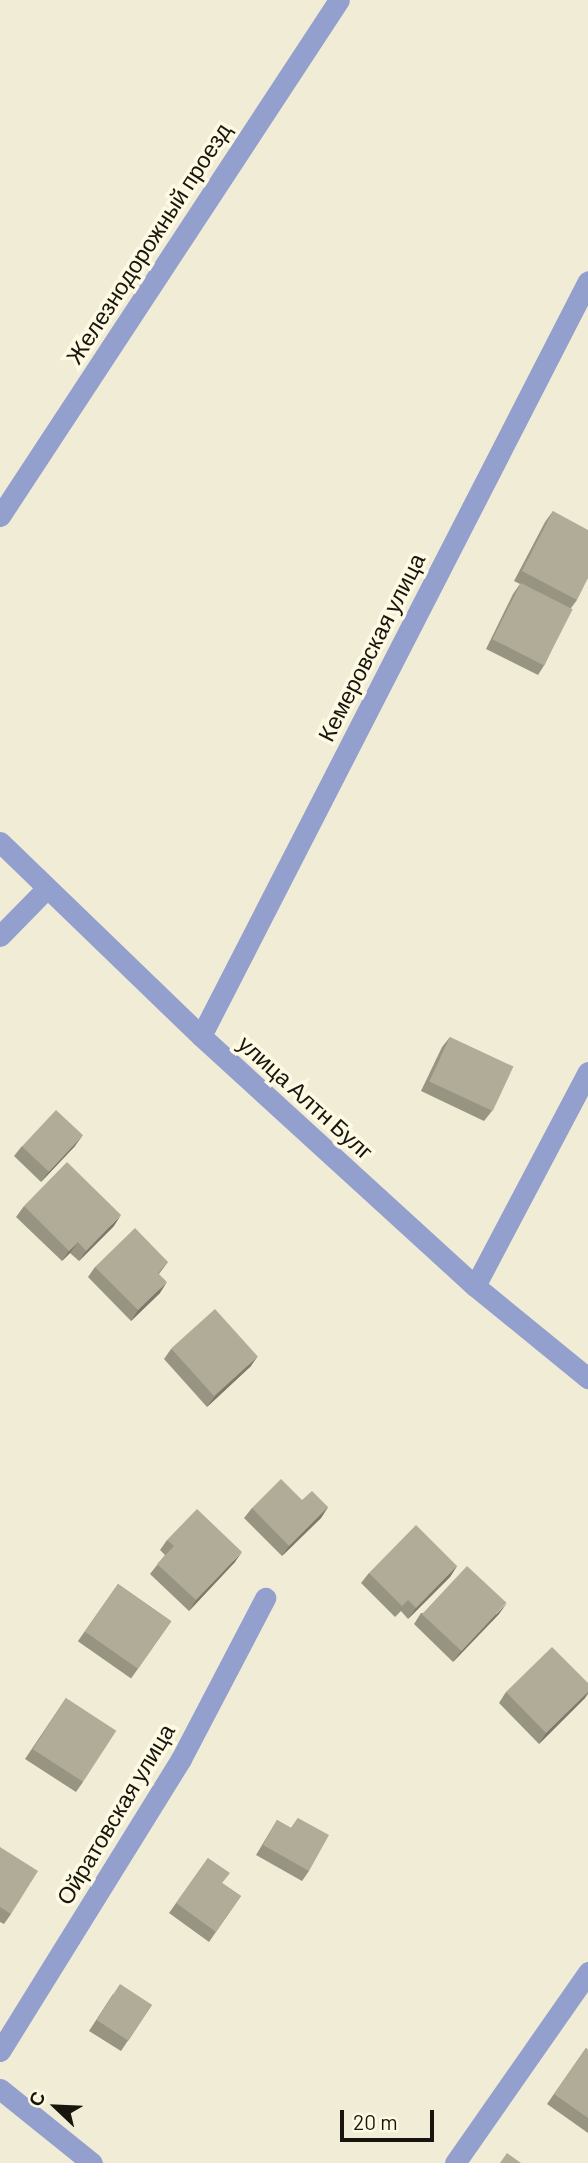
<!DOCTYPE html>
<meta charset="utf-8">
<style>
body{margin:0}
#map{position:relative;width:588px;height:2163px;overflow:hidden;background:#f1ecd6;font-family:Barlow,sans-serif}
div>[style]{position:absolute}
.minor>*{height:21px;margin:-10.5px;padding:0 10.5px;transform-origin:10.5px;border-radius:10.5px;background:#939fcd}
.wall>*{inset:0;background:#989482;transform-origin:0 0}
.shaded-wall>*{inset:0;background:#7c786a}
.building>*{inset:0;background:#b1ac97;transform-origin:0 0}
span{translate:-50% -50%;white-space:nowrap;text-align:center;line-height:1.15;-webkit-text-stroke:7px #fef9e3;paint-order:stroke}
.street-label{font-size:23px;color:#17150d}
.north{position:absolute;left:21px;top:2072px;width:70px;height:70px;-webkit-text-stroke:5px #fef9e3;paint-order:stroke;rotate:293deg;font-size:19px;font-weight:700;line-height:28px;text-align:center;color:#17150d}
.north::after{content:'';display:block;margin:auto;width:24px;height:32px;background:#17150d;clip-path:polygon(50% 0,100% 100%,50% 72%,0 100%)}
.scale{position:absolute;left:340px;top:2110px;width:94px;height:32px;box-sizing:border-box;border:4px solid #17150d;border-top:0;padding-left:9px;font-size:21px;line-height:24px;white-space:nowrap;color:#17150d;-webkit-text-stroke:5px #fef9e3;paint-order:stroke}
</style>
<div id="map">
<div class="minor">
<i style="left:0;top:516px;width:617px;rotate:-56.7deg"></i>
<i style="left:0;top:842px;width:279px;rotate:44deg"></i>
<i style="left:201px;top:1036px;width:371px;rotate:42.4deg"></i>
<i style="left:475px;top:1286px;width:146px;rotate:39.2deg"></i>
<i style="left:0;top:936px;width:64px;rotate:-45.6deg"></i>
<i style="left:201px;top:1036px;width:848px;rotate:-62.86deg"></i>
<i style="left:475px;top:1286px;width:242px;rotate:-62.2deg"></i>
<i style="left:0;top:2051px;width:344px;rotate:-58.2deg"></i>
<i style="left:181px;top:1759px;width:182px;rotate:-62.4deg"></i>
<i style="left:0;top:2089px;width:118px;rotate:38.8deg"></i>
<i style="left:455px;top:2163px;width:233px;rotate:-55.1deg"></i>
</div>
<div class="wall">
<i style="clip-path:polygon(553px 511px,577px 600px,571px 608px,545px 664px,538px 675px,486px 649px,513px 594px,520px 584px,514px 581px,545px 522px)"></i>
<i style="clip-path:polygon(450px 1037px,492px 1111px,484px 1121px,421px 1091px,442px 1047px)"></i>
<i style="clip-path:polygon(22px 1146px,75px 1146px,41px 1182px,14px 1156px)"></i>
<i style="clip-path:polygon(24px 1206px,114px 1226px,79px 1261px,70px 1253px,62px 1261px,16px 1217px)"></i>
<i style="clip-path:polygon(168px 1262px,159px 1274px,160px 1293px,131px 1321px,88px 1277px,95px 1267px)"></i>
<i style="clip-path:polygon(171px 1349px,251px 1366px,207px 1407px,164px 1359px)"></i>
<i style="clip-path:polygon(328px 1507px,321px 1518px,282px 1556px,244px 1518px,252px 1508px)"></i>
<i style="clip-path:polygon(167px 1540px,235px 1562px,189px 1611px,150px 1574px,165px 1555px,160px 1550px)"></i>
<i style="clip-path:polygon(457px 1566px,450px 1577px,408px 1619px,401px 1611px,395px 1617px,361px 1583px,369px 1573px)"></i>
<i style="left:118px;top:1584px;width:65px;height:70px;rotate:35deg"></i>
<i style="clip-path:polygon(421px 1613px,499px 1614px,453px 1662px,414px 1624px)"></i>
<i style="clip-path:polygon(588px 1683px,588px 1694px,585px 1698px,539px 1744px,499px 1703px,506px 1692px)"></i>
<i style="clip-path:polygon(66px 1698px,83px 1782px,76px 1792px,25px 1759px)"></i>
<i style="clip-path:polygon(298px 1818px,309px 1871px,302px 1881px,256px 1855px,277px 1820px,291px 1828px)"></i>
<i style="clip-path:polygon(0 1847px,11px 1914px,4px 1924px,0 1922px)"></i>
<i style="clip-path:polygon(208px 1858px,222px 1883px,241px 1896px,209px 1942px,169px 1913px)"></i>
<i style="clip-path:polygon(113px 1994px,152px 2005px,121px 2051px,89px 2031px)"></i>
<i style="clip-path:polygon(586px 2048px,588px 2050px,588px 2133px,547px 2104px)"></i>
</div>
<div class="shaded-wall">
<i style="clip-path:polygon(83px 1135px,75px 1146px,41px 1182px,49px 1171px)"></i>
<i style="clip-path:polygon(121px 1215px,114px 1226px,79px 1261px,86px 1251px)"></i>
<i style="clip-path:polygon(78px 1242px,70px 1253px,62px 1261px,69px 1251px)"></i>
<i style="clip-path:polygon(167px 1282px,160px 1293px,131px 1321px,138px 1310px)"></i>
<i style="clip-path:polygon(258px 1356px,251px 1366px,207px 1407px,215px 1396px)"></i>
<i style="clip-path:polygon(328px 1507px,321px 1518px,282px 1556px,289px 1546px)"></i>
<i style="clip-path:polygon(242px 1552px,235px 1562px,189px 1611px,196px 1600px)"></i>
<i style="clip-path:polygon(457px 1566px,450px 1577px,408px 1619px,416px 1608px)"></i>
<i style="clip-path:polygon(507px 1603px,499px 1614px,453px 1662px,461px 1651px)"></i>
<i style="clip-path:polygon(588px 1692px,585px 1698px,539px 1744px,546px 1733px)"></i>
</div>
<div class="building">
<i style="clip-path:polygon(553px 511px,588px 530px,588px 578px,577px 600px,522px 571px)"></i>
<i style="left:521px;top:583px;width:58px;height:63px;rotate:27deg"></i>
<i style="left:450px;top:1037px;width:70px;height:49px;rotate:25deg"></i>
<i style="left:56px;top:1110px;width:37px;height:50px;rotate:43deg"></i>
<i style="clip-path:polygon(67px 1162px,121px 1215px,86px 1251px,78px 1242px,69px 1251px,24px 1206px)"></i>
<i style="clip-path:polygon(135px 1228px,168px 1262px,158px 1273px,167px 1282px,138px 1310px,95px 1267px)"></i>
<i style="left:215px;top:1309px;width:64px;height:59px;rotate:48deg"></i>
<i style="clip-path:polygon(281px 1479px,302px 1500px,312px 1491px,328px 1507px,289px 1546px,252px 1508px)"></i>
<i style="clip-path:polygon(197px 1509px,242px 1552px,196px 1600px,157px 1564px,174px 1546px,167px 1540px)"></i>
<i style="clip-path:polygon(416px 1525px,457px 1566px,416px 1608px,408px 1600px,402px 1606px,369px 1573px)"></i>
<i style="left:467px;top:1566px;width:54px;height:66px;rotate:43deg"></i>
<i style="left:118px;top:1584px;width:65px;height:58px;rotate:35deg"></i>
<i style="clip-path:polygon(552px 1647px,588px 1683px,588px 1692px,546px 1733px,506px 1692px)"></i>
<i style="left:66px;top:1698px;width:60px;height:61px;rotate:33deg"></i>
<i style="clip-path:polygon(298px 1818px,329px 1835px,309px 1871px,263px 1845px,277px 1820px,291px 1828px)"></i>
<i style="clip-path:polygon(0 1847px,38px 1871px,11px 1914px,0 1907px)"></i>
<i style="clip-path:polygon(208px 1858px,230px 1873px,222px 1883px,241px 1896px,216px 1932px,176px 1903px)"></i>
<i style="left:120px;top:1984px;width:38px;height:43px;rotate:33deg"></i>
<i style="clip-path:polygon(586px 2048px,588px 2050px,588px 2118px,554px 2094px)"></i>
<i style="clip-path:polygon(507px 2153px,521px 2163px,500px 2163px)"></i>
</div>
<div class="street-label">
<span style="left:148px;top:243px;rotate:-57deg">Железнодорожный проезд</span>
<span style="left:371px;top:647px;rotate:-63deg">Кемеровская улица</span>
<span style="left:306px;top:1097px;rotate:42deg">улица Алтн Булг</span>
<span style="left:115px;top:1814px;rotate:-59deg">Ойратовская улица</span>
</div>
<div class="north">С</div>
<div class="scale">20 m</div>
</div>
